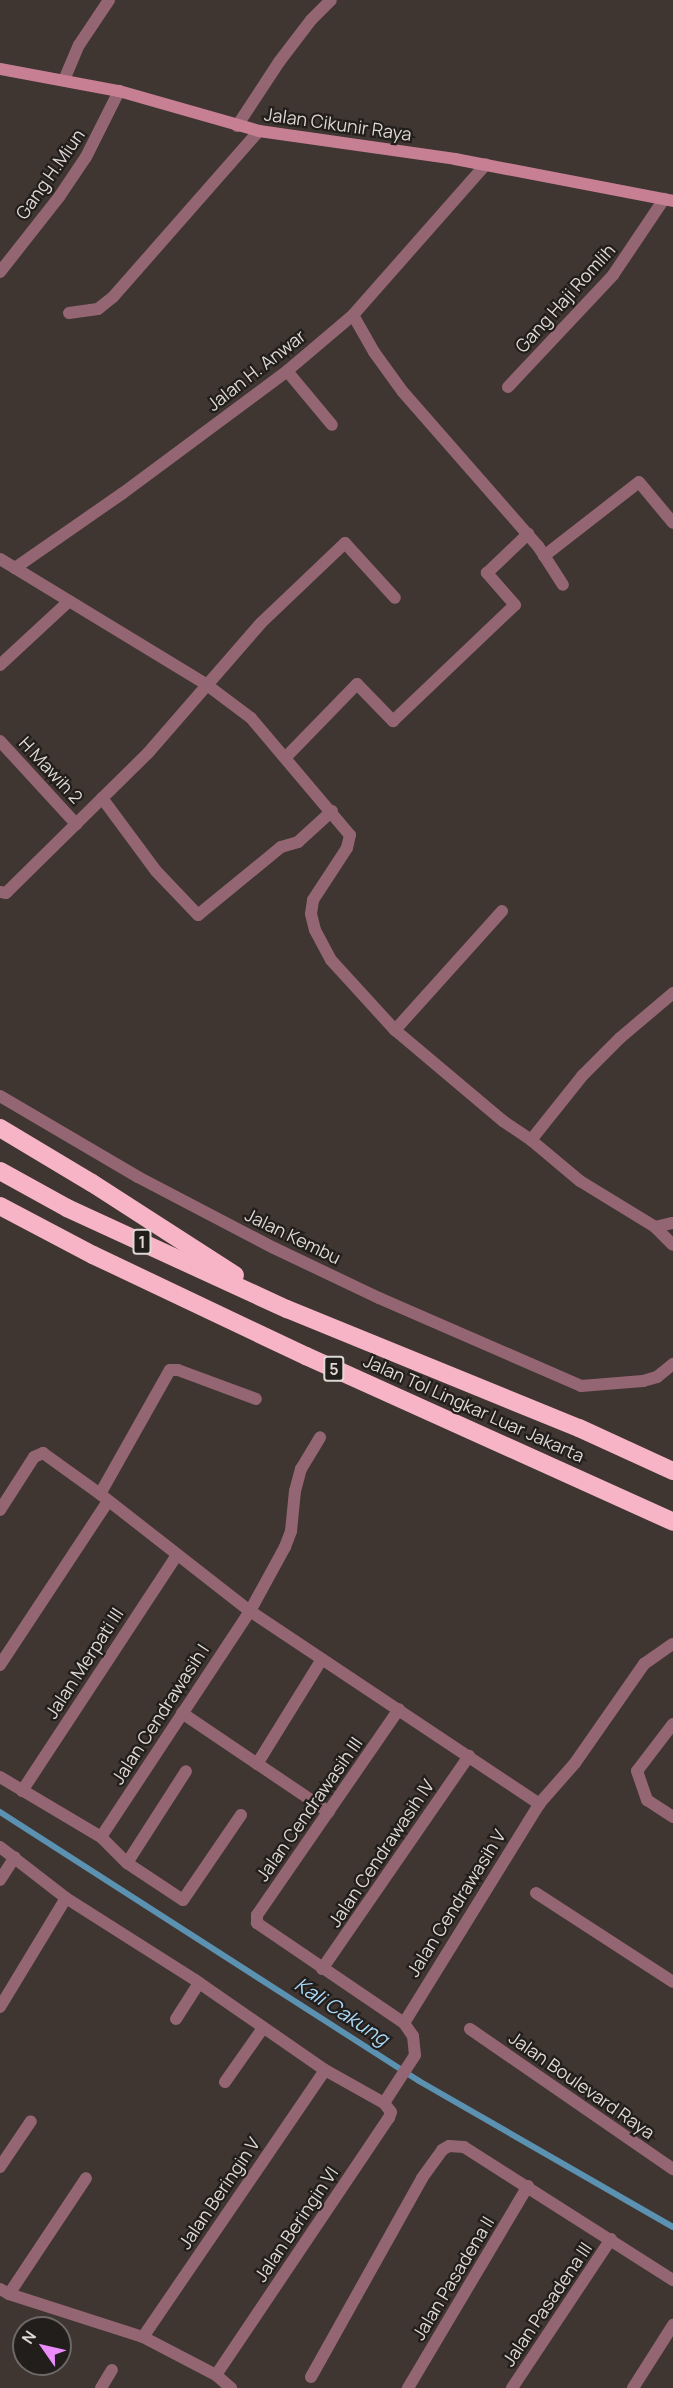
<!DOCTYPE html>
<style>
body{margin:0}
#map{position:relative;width:673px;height:2388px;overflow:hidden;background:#3f3531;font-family:Manrope,sans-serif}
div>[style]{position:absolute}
.stream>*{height:6px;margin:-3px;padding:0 3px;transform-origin:3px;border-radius:3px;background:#5b91b1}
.street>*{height:12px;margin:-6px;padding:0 6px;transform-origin:6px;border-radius:6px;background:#946673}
.secondary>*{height:12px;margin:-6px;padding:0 6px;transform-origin:6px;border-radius:6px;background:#c77f94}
.highway>*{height:18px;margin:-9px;padding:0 9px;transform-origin:9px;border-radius:9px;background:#f7b4c6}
span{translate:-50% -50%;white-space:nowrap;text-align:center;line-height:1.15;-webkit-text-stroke:4.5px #221e1c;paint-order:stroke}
.shield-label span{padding:2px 4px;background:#221e1c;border:2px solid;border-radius:4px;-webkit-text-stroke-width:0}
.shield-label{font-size:16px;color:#ded8d5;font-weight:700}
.street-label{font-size:18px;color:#ded8d5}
.water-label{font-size:20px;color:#a8d6f4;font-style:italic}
.north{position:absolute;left:12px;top:2316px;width:60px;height:60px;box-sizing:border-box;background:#221e1c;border:2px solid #6d6866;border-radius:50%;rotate:304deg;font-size:16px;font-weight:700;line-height:24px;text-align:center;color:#ded8d5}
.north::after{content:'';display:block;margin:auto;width:21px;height:27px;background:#ec8cfb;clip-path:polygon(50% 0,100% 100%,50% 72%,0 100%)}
</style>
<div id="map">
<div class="stream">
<i style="left:0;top:1812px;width:498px;rotate:32.7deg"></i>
<i style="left:419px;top:2081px;width:293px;rotate:29.9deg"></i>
</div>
<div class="street">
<i style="left:64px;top:80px;width:38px;rotate:-67deg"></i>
<i style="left:79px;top:45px;width:54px;rotate:-56.3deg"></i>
<i style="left:237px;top:126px;width:77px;rotate:-56.7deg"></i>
<i style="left:279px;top:62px;width:53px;rotate:-52.7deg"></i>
<i style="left:311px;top:20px;width:28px;rotate:-45deg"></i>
<i style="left:0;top:272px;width:95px;rotate:-51.8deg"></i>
<i style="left:59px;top:197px;width:48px;rotate:-56deg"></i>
<i style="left:86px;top:157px;width:74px;rotate:-63.4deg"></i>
<i style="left:69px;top:313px;width:29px;rotate:-8deg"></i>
<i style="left:98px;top:309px;width:19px;rotate:-39deg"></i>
<i style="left:113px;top:297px;width:221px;rotate:-48.7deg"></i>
<i style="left:353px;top:315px;width:43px;rotate:60.4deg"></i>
<i style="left:374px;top:352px;width:49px;rotate:54.1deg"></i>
<i style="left:403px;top:392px;width:205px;rotate:48.8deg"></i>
<i style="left:538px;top:546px;width:46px;rotate:57.3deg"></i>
<i style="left:287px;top:371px;width:70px;rotate:50.2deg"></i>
<i style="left:508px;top:387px;width:154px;rotate:-46.8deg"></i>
<i style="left:613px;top:275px;width:92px;rotate:-56.1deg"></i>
<i style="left:544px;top:556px;width:120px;rotate:-37.9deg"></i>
<i style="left:639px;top:482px;width:53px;rotate:50.3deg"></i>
<i style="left:0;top:559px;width:242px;rotate:31.3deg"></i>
<i style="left:207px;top:685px;width:55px;rotate:36.9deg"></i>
<i style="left:251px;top:718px;width:153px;rotate:49.8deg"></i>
<i style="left:350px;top:835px;width:13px;rotate:103deg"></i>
<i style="left:347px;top:848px;width:62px;rotate:123.2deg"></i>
<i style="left:313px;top:900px;width:14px;rotate:98deg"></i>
<i style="left:311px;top:914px;width:16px;rotate:76deg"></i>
<i style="left:315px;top:930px;width:34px;rotate:62deg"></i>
<i style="left:331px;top:960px;width:95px;rotate:47.6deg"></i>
<i style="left:395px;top:1030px;width:141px;rotate:40.1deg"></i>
<i style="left:503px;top:1121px;width:34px;rotate:34deg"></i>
<i style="left:531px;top:1140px;width:64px;rotate:39.9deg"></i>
<i style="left:580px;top:1181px;width:88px;rotate:31.5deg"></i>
<i style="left:655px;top:1227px;width:25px;rotate:45deg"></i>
<i style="left:15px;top:568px;width:131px;rotate:-34.8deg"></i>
<i style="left:123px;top:493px;width:204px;rotate:-36.6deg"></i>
<i style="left:287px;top:371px;width:87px;rotate:-40.3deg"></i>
<i style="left:353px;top:315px;width:201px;rotate:-48.6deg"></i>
<i style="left:0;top:665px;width:94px;rotate:-42.8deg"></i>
<i style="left:0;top:741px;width:113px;rotate:47.5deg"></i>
<i style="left:286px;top:757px;width:102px;rotate:-45.8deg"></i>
<i style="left:357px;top:684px;width:52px;rotate:45.8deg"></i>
<i style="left:393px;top:721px;width:168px;rotate:-43.6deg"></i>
<i style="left:515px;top:605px;width:43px;rotate:-131.2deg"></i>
<i style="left:487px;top:573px;width:57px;rotate:-43.6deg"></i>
<i style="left:102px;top:798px;width:91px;rotate:53.5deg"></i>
<i style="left:156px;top:871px;width:61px;rotate:46.3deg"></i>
<i style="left:198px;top:915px;width:107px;rotate:-39.3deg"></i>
<i style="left:281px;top:847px;width:18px;rotate:-16deg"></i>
<i style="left:298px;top:842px;width:46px;rotate:-42.4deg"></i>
<i style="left:0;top:892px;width:6px;rotate:9deg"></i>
<i style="left:6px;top:893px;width:199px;rotate:-44.6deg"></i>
<i style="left:148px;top:753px;width:172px;rotate:-49deg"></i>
<i style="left:261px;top:623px;width:116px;rotate:-43.6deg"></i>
<i style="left:345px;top:543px;width:74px;rotate:47.7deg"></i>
<i style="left:395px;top:1030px;width:160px;rotate:-48deg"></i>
<i style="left:0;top:1096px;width:160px;rotate:30.4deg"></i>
<i style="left:138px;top:1177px;width:153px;rotate:27.6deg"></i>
<i style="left:274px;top:1248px;width:116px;rotate:25.5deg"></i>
<i style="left:379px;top:1298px;width:220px;rotate:23.5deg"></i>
<i style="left:581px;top:1386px;width:62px;rotate:-4.6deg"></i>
<i style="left:643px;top:1381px;width:15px;rotate:-16deg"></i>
<i style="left:657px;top:1377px;width:21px;rotate:-39deg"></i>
<i style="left:531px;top:1140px;width:82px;rotate:-51.4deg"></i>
<i style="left:582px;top:1076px;width:54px;rotate:-45deg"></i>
<i style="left:620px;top:1038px;width:70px;rotate:-40.3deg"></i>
<i style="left:655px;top:1227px;width:18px;rotate:-13deg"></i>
<i style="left:100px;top:1494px;width:142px;rotate:-60.6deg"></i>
<i style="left:170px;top:1370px;width:8px"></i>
<i style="left:178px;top:1370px;width:83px;rotate:20.4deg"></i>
<i style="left:0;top:1510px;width:63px;rotate:-57.3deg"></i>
<i style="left:34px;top:1457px;width:10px;rotate:-24deg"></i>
<i style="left:43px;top:1453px;width:70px;rotate:35.7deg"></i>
<i style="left:100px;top:1494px;width:190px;rotate:38deg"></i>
<i style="left:250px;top:1611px;width:348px;rotate:33.7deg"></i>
<i style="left:0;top:1665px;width:196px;rotate:-56.6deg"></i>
<i style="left:182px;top:1713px;width:177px;rotate:34deg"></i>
<i style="left:673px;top:1724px;width:59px;rotate:127.5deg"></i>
<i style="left:637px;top:1771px;width:31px;rotate:71deg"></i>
<i style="left:647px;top:1800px;width:31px;rotate:33deg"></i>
<i style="left:257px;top:1764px;width:123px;rotate:-58.2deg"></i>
<i style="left:0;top:1777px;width:117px;rotate:30.7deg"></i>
<i style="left:101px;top:1837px;width:37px;rotate:45deg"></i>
<i style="left:127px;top:1863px;width:67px;rotate:33.5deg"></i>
<i style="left:183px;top:1900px;width:103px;rotate:-55.7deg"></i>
<i style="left:22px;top:1791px;width:282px;rotate:-56.7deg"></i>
<i style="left:101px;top:1837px;width:271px;rotate:-56.6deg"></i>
<i style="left:250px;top:1611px;width:73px;rotate:-61.3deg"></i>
<i style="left:285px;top:1547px;width:17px;rotate:-69deg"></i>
<i style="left:291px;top:1531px;width:40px;rotate:-84.3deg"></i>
<i style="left:295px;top:1491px;width:23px;rotate:-75deg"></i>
<i style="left:301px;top:1469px;width:37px;rotate:-59deg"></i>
<i style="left:0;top:1847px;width:83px;rotate:37.7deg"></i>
<i style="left:66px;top:1898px;width:153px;rotate:32.4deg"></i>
<i style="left:195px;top:1980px;width:158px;rotate:34.7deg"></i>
<i style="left:325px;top:2070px;width:68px;rotate:29.2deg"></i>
<i style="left:127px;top:1863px;width:109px;rotate:-57.3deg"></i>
<i style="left:0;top:1880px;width:27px;rotate:-57deg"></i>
<i style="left:536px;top:1893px;width:163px;rotate:33deg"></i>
<i style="left:322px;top:1969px;width:259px;rotate:-55.4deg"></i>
<i style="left:0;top:2007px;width:127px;rotate:-58.8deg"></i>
<i style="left:176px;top:2019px;width:43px;rotate:-57.4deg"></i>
<i style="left:404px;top:2023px;width:257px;rotate:-58.3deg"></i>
<i style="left:539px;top:1804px;width:55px;rotate:-48.7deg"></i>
<i style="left:575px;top:1763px;width:121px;rotate:-55.1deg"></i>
<i style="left:644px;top:1664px;width:35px;rotate:-35deg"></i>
<i style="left:470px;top:2029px;width:247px;rotate:34.6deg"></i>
<i style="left:225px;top:2082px;width:66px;rotate:-54.9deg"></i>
<i style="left:0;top:2167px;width:55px;rotate:-56deg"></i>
<i style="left:0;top:2289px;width:10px;rotate:29deg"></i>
<i style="left:9px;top:2294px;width:141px;rotate:17.8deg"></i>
<i style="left:143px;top:2337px;width:82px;rotate:27.5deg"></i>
<i style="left:216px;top:2375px;width:20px;rotate:41deg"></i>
<i style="left:9px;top:2294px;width:139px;rotate:-56.4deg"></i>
<i style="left:143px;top:2337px;width:323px;rotate:-55.7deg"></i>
<i style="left:216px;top:2375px;width:310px;rotate:-56.1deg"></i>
<i style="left:389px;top:2118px;width:6px;rotate:-72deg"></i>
<i style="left:391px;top:2112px;width:11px;rotate:-128deg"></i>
<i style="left:384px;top:2103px;width:57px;rotate:-57.1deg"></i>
<i style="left:415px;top:2055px;width:19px;rotate:-96deg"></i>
<i style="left:413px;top:2036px;width:16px;rotate:-125deg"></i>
<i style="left:404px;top:2023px;width:178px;rotate:-145.8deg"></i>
<i style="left:257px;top:1923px;width:8px;rotate:-90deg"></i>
<i style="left:257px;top:1915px;width:250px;rotate:-55.4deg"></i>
<i style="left:311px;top:2377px;width:228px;rotate:-60.8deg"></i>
<i style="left:422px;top:2178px;width:34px;rotate:-54deg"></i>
<i style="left:442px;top:2150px;width:8px;rotate:-30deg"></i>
<i style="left:449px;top:2146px;width:15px;rotate:4deg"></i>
<i style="left:464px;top:2147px;width:248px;rotate:32.5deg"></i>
<i style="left:101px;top:2388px;width:21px;rotate:-59deg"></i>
<i style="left:408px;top:2388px;width:235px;rotate:-59.3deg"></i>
<i style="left:512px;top:2388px;width:179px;rotate:-56.4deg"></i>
<i style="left:633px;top:2388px;width:75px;rotate:-57.6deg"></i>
</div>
<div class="secondary">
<i style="left:0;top:69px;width:121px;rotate:10.5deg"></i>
<i style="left:119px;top:91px;width:146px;rotate:15.9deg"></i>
<i style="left:259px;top:131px;width:198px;rotate:8.1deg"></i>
<i style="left:455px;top:159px;width:222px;rotate:10.9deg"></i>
</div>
<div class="highway">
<i style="left:0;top:1128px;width:107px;rotate:30.9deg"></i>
<i style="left:92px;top:1183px;width:170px;rotate:32.8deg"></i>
<i style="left:0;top:1171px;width:77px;rotate:28.9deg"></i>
<i style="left:67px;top:1208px;width:242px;rotate:24.7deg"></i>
<i style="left:287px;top:1309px;width:315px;rotate:22.2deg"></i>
<i style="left:579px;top:1428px;width:103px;rotate:24.6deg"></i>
<i style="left:0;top:1206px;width:105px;rotate:27.8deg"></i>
<i style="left:93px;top:1255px;width:236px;rotate:25.4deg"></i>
<i style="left:306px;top:1356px;width:403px;rotate:24.3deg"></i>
</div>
<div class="shield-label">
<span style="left:142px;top:1242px">1</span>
<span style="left:334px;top:1369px">5</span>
</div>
<div class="street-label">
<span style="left:338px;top:124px;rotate:8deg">Jalan Cikunir Raya</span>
<span style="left:50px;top:174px;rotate:-55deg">Gang H.Miun</span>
<span style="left:565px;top:298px;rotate:-48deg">Gang Haji Romlih</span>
<span style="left:256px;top:370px;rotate:-38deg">Jalan H. Anwar</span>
<span style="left:51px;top:770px;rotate:47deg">H Mawih 2</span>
<span style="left:293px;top:1236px;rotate:26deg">Jalan Kembu</span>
<span style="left:474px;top:1408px;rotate:24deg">Jalan Tol Lingkar Luar Jakarta</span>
<span style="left:84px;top:1663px;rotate:-57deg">Jalan Merpati III</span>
<span style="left:160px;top:1714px;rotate:-57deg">Jalan Cendrawasih I</span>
<span style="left:309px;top:1809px;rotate:-55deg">Jalan Cendrawasih III</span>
<span style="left:381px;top:1853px;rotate:-56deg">Jalan Cendrawasih IV</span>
<span style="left:456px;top:1903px;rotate:-58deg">Jalan Cendrawasih V</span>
<span style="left:582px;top:2085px;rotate:35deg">Jalan Boulevard Raya</span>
<span style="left:219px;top:2193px;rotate:-56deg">Jalan Beringin V</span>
<span style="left:296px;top:2224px;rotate:-56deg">Jalan Beringin VI</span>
<span style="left:453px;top:2278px;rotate:-59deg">Jalan Pasadena II</span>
<span style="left:547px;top:2304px;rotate:-56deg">Jalan Pasadena III</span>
</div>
<div class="water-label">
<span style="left:342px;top:2011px;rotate:33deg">Kali Cakung</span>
</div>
<div class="north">N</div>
</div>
